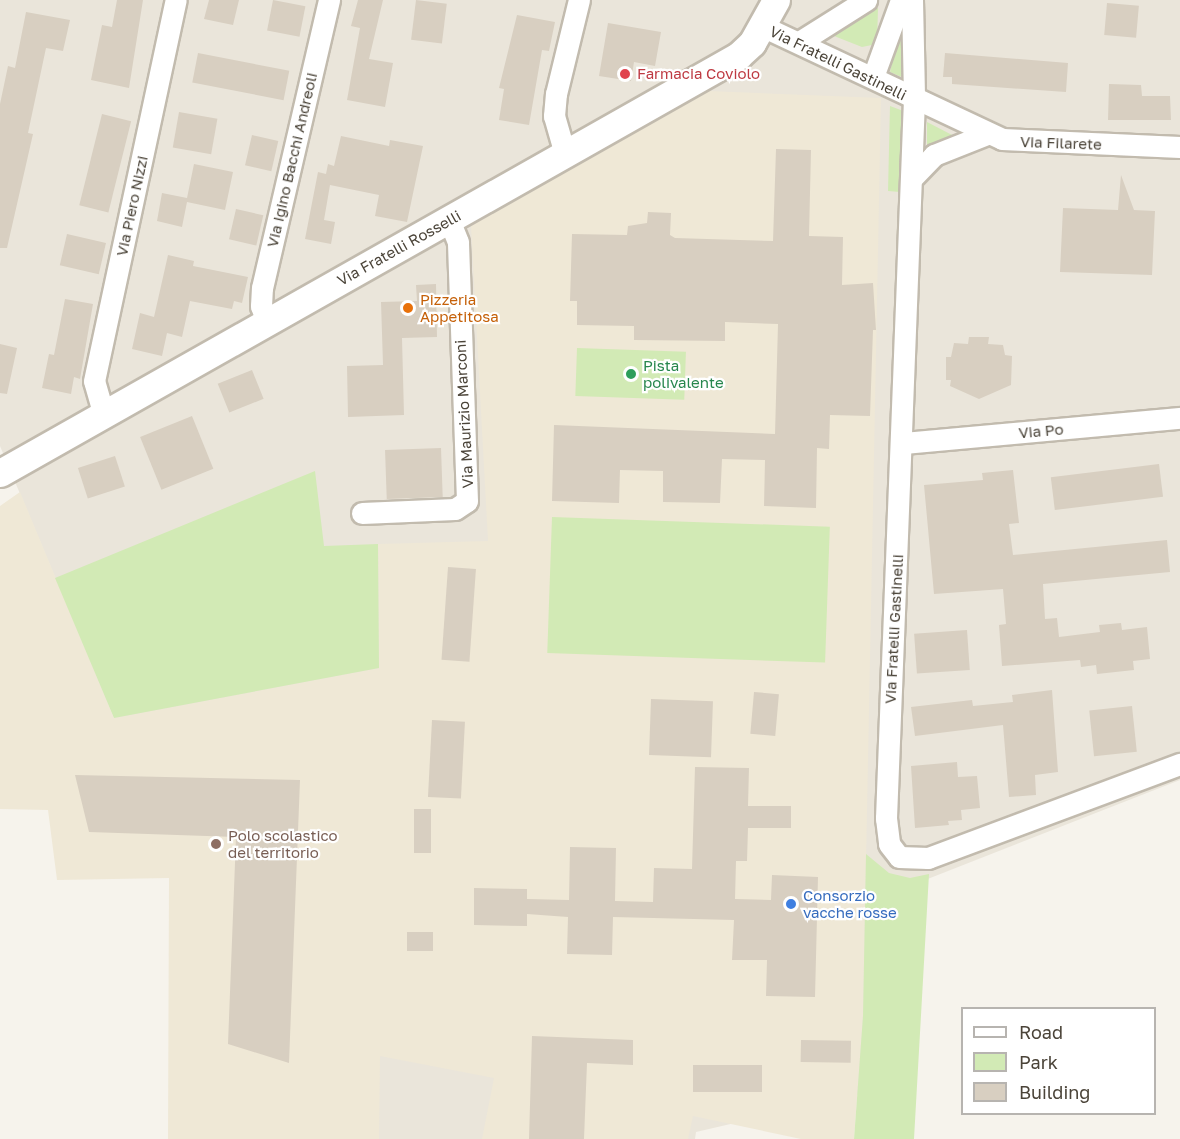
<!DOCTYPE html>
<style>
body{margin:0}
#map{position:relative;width:1180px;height:1139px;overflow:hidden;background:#f6f3ec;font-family:"Golos Text",sans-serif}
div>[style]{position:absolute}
.residential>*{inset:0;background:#eae5da}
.education>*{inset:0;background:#efe8d6}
.green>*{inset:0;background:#d2eab5;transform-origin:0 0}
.building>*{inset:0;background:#d8cfc1;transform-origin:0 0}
.roads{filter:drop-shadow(2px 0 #c2bbae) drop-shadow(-2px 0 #c2bbae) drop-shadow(0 2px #c2bbae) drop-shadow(0 -2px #c2bbae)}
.minor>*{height:21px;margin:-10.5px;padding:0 10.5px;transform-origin:10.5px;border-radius:10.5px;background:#fff}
.tertiary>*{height:27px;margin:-13.5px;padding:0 13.5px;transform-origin:13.5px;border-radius:13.5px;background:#fff}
.dots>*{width:16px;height:16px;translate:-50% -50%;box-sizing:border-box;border:3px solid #fff;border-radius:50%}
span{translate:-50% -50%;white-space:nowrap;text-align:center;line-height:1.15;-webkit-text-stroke:4.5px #fff;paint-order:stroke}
.street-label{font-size:15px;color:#4b4439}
.health-label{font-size:15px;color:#be3a42}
.left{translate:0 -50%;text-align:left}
.food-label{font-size:15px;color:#c56008}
.leisure-label{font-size:15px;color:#27864d}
.education-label{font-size:15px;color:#785e54}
.shop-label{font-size:15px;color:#366cbe}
.legend{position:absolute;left:961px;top:1007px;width:195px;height:108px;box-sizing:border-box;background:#fff;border:2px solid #b7b4b0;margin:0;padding:8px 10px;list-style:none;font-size:18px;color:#4b4439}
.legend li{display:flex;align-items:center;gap:12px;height:30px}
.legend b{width:30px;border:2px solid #b7b4b0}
</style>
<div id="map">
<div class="residential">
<i style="clip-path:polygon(0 0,1180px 0,1180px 780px,920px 882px,908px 1083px,696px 1132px,695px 1139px,373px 1139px,114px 718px,0 446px)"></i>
</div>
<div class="education">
<i style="clip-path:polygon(708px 91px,881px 98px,863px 1016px,854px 1139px,801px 1139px,693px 1116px,688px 1139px,482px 1139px,494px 1078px,380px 1056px,379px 1139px,168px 1139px,169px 878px,57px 880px,48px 810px,0 809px,0 506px,20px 492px,114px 718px,379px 668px,378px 544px,488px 541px,471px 226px)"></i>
</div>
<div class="green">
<i style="clip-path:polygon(878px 8px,877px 44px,862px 47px,829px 34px)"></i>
<i style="clip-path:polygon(897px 40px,906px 43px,904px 78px,890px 72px)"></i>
<i style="clip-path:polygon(890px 106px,906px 112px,900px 192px,888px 191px)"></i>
<i style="clip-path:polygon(927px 122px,954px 136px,927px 149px)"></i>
<i style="left:577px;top:348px;width:109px;height:48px;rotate:2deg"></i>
<i style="clip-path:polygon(315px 471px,324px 546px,378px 544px,379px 668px,114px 718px,55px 578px)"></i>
<i style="left:552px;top:517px;width:278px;height:136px;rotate:2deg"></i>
<i style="clip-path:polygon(866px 854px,889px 873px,910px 878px,929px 874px,914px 1139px,854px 1139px,863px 1016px)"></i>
</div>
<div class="building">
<i style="clip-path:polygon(117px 0,143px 0,129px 88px,91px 80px,102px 25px,112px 27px)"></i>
<i style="clip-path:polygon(209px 0,239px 0,233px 25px,204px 19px)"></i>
<i style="left:273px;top:0;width:33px;height:31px;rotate:11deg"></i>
<i style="clip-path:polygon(358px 0,383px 0,369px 59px,393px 63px,385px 107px,347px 100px,360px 28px,351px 26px)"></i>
<i style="left:416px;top:0;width:31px;height:40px;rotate:7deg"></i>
<i style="left:1107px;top:3px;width:32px;height:32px;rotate:5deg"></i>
<i style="clip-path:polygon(26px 12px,70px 20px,63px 51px,46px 48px,28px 133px,33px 134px,7px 248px,0 248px,0 104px,8px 66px,15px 68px)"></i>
<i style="clip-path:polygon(517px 15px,555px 22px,549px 51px,542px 50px,529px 125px,499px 120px,504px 89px,499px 88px)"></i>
<i style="clip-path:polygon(608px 23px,661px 32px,655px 66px,634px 62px,631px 81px,599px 76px)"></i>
<i style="left:198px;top:53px;width:93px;height:30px;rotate:11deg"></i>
<i style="clip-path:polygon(945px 53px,1068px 63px,1066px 92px,952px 84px,952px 77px,943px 77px)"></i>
<i style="clip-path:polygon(1109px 84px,1141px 85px,1142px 96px,1170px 96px,1171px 120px,1108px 120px)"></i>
<i style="left:179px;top:112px;width:39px;height:36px;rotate:10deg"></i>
<i style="left:102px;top:114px;width:30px;height:94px;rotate:14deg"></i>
<i style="left:252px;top:135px;width:27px;height:31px;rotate:13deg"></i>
<i style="clip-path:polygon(341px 136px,389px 146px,390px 140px,423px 146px,407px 222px,375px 216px,379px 195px,330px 185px,324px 220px,335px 222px,331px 244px,305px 239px,318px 172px,326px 174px,328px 164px,334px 166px)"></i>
<i style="clip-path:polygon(776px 149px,811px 150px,809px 236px,843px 237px,842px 285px,873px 283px,876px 330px,873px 330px,870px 416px,830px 415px,829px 449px,817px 448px,816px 508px,764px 506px,765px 460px,722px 459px,720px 503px,663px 502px,663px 471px,620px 470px,619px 503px,552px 501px,554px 425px,775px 434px,778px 324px,725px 322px,725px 341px,634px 340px,634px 326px,577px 325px,577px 301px,570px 301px,572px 234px,627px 235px,628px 226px,647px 223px,648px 212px,671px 213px,670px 235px,675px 238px,773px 241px)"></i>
<i style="clip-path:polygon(194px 164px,233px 172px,225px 210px,187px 202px,182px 227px,157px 221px,162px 193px,187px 198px)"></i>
<i style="clip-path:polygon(1121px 175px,1134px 210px,1155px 211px,1152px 275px,1060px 272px,1063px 208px,1118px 210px)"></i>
<i style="left:236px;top:209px;width:28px;height:31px;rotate:13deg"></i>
<i style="left:67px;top:234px;width:40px;height:32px;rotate:13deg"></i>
<i style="clip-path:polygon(168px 255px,194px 261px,193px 266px,248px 277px,242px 303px,234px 301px,232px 309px,190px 301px,182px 337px,167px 333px,162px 356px,132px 349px,140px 313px,154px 317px)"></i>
<i style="clip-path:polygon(436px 284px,437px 337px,402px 338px,404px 415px,348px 417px,347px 366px,383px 365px,381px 302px,417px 301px,416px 285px)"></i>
<i style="clip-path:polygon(65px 299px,93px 304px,80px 379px,74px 377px,71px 394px,42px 388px,49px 354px,54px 355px)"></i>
<i style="clip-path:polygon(969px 337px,989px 337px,988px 344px,1003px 345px,1005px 355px,1012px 356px,1011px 385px,979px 399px,950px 386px,951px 380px,946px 380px,946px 357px,951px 357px,954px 343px,968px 344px)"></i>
<i style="clip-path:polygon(0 344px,17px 348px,7px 394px,0 393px)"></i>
<i style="left:252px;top:370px;width:31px;height:37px;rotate:68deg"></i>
<i style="left:192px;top:416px;width:57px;height:56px;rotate:68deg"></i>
<i style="left:441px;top:448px;width:49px;height:56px;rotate:88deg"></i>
<i style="left:115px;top:456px;width:32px;height:39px;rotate:72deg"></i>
<i style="left:1159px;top:464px;width:33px;height:109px;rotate:83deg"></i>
<i style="clip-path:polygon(1013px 470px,1019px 523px,1009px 524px,1013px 555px,1167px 540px,1170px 572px,1043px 584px,1045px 619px,1057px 618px,1059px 637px,1100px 632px,1099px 625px,1121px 623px,1122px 630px,1147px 627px,1150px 659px,1133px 661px,1134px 670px,1097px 674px,1096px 665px,1081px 667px,1080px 660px,1002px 666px,999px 625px,1006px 624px,1003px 589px,934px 594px,924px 485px,983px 480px,982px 473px)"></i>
<i style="left:448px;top:567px;width:28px;height:93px;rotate:4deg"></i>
<i style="left:967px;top:630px;width:40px;height:53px;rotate:86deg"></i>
<i style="clip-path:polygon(1052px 690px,1058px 772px,1035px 775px,1036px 795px,1009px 797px,1003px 725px,915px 736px,911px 707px,972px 700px,973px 706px,1013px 702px,1012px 695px)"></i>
<i style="left:754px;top:692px;width:25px;height:42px;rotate:5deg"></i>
<i style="left:651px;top:699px;width:62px;height:56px;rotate:2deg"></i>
<i style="left:1132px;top:706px;width:46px;height:43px;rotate:84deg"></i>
<i style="left:432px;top:720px;width:33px;height:77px;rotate:3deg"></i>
<i style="clip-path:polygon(957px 762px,958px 777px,977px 776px,980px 808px,961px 810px,962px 820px,948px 821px,949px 825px,915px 828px,911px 766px)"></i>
<i style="clip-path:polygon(695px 767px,749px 768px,748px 806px,791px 806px,791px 828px,748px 828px,747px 861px,736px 861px,735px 899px,771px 900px,772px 875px,818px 877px,815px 997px,766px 996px,767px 960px,732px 960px,734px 920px,613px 917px,612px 955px,567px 954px,568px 917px,527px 914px,527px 926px,474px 925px,474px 888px,527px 889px,527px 899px,569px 900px,570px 847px,616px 848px,615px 901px,653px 902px,654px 868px,692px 869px)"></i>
<i style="clip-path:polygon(75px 775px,300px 780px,289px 1063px,228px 1044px,236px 837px,89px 832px)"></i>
<i style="left:414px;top:809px;width:17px;height:44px"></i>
<i style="left:407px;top:932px;width:26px;height:19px"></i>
<i style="clip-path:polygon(532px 1036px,633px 1040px,633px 1065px,587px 1063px,584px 1139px,529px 1139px)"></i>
<i style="left:801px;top:1040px;width:50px;height:22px;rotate:1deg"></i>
<i style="left:693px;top:1065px;width:69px;height:27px"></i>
</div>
<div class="roads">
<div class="minor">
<i style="left:912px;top:0;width:99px;rotate:88.8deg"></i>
<i style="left:914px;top:99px;width:720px;rotate:92.23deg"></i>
<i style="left:886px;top:818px;width:26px;rotate:83deg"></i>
<i style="left:889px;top:844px;width:16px;rotate:52deg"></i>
<i style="left:899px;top:857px;width:29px;rotate:2deg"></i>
<i style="left:928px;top:858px;width:269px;rotate:-20.5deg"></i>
<i style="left:762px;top:26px;width:265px;rotate:25.2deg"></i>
<i style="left:1002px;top:139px;width:178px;rotate:2.6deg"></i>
<i style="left:801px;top:41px;width:77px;rotate:-32.2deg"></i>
<i style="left:873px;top:77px;width:82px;rotate:-70deg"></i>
<i style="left:565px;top:154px;width:40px;rotate:-106deg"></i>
<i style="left:554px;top:116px;width:22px;rotate:-85deg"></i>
<i style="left:556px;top:94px;width:97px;rotate:-76.3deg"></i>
<i style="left:912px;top:178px;width:32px;rotate:-46deg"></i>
<i style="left:934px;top:155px;width:57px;rotate:-21.6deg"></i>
<i style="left:266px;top:319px;width:14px;rotate:-111deg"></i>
<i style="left:261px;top:306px;width:18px;rotate:-87deg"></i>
<i style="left:262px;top:288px;width:296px;rotate:-76.9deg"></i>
<i style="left:103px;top:412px;width:32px;rotate:-106deg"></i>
<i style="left:94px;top:381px;width:390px;rotate:-77.9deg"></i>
<i style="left:903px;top:443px;width:278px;rotate:-5.2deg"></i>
<i style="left:362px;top:513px;width:93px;rotate:-2.5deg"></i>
<i style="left:455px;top:509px;width:14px;rotate:-34deg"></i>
<i style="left:467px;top:501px;width:259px;rotate:-92deg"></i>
<i style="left:458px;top:242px;width:24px;rotate:-112deg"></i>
</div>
<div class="tertiary">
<i style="left:0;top:473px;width:848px;rotate:-29.47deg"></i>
<i style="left:738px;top:56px;width:19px;rotate:-43deg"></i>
<i style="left:752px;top:43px;width:49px;rotate:-60.8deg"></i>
</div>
</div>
<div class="dots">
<i style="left:625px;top:74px;background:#e0444e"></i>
<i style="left:408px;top:308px;background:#e8710a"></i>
<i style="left:631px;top:374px;background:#2e9e5b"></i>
<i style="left:216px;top:844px;background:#8d6e63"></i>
<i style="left:791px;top:904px;background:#3f7fe0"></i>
</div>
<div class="street-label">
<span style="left:838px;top:63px;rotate:26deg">Via Fratelli Gastinelli</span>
<span style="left:1061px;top:143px;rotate:2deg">Via Filarete</span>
<span style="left:292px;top:160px;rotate:-77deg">Via Igino Bacchi Andreoli</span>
<span style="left:132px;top:206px;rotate:-78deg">Via Piero Nizzi</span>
<span style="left:399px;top:248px;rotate:-29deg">Via Fratelli Rosselli</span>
<span style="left:464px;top:414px;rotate:-93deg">Via Maurizio Marconi</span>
<span style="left:1041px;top:431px;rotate:-5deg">Via Po</span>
<span style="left:894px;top:629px;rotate:-87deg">Via Fratelli Gastinelli</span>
</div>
<div class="health-label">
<span class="left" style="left:637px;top:74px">Farmacia Coviolo</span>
</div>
<div class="food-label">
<span class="left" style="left:420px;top:308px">Pizzeria<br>Appetitosa</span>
</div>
<div class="leisure-label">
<span class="left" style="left:643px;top:374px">Pista<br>polivalente</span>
</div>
<div class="education-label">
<span class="left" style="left:228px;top:844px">Polo scolastico<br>del territorio</span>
</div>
<div class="shop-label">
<span class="left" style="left:803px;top:904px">Consorzio<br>vacche rosse</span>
</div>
<ul class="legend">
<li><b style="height:8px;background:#fff"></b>Road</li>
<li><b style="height:16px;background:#d2eab5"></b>Park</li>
<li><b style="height:16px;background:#d8cfc1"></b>Building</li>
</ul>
</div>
